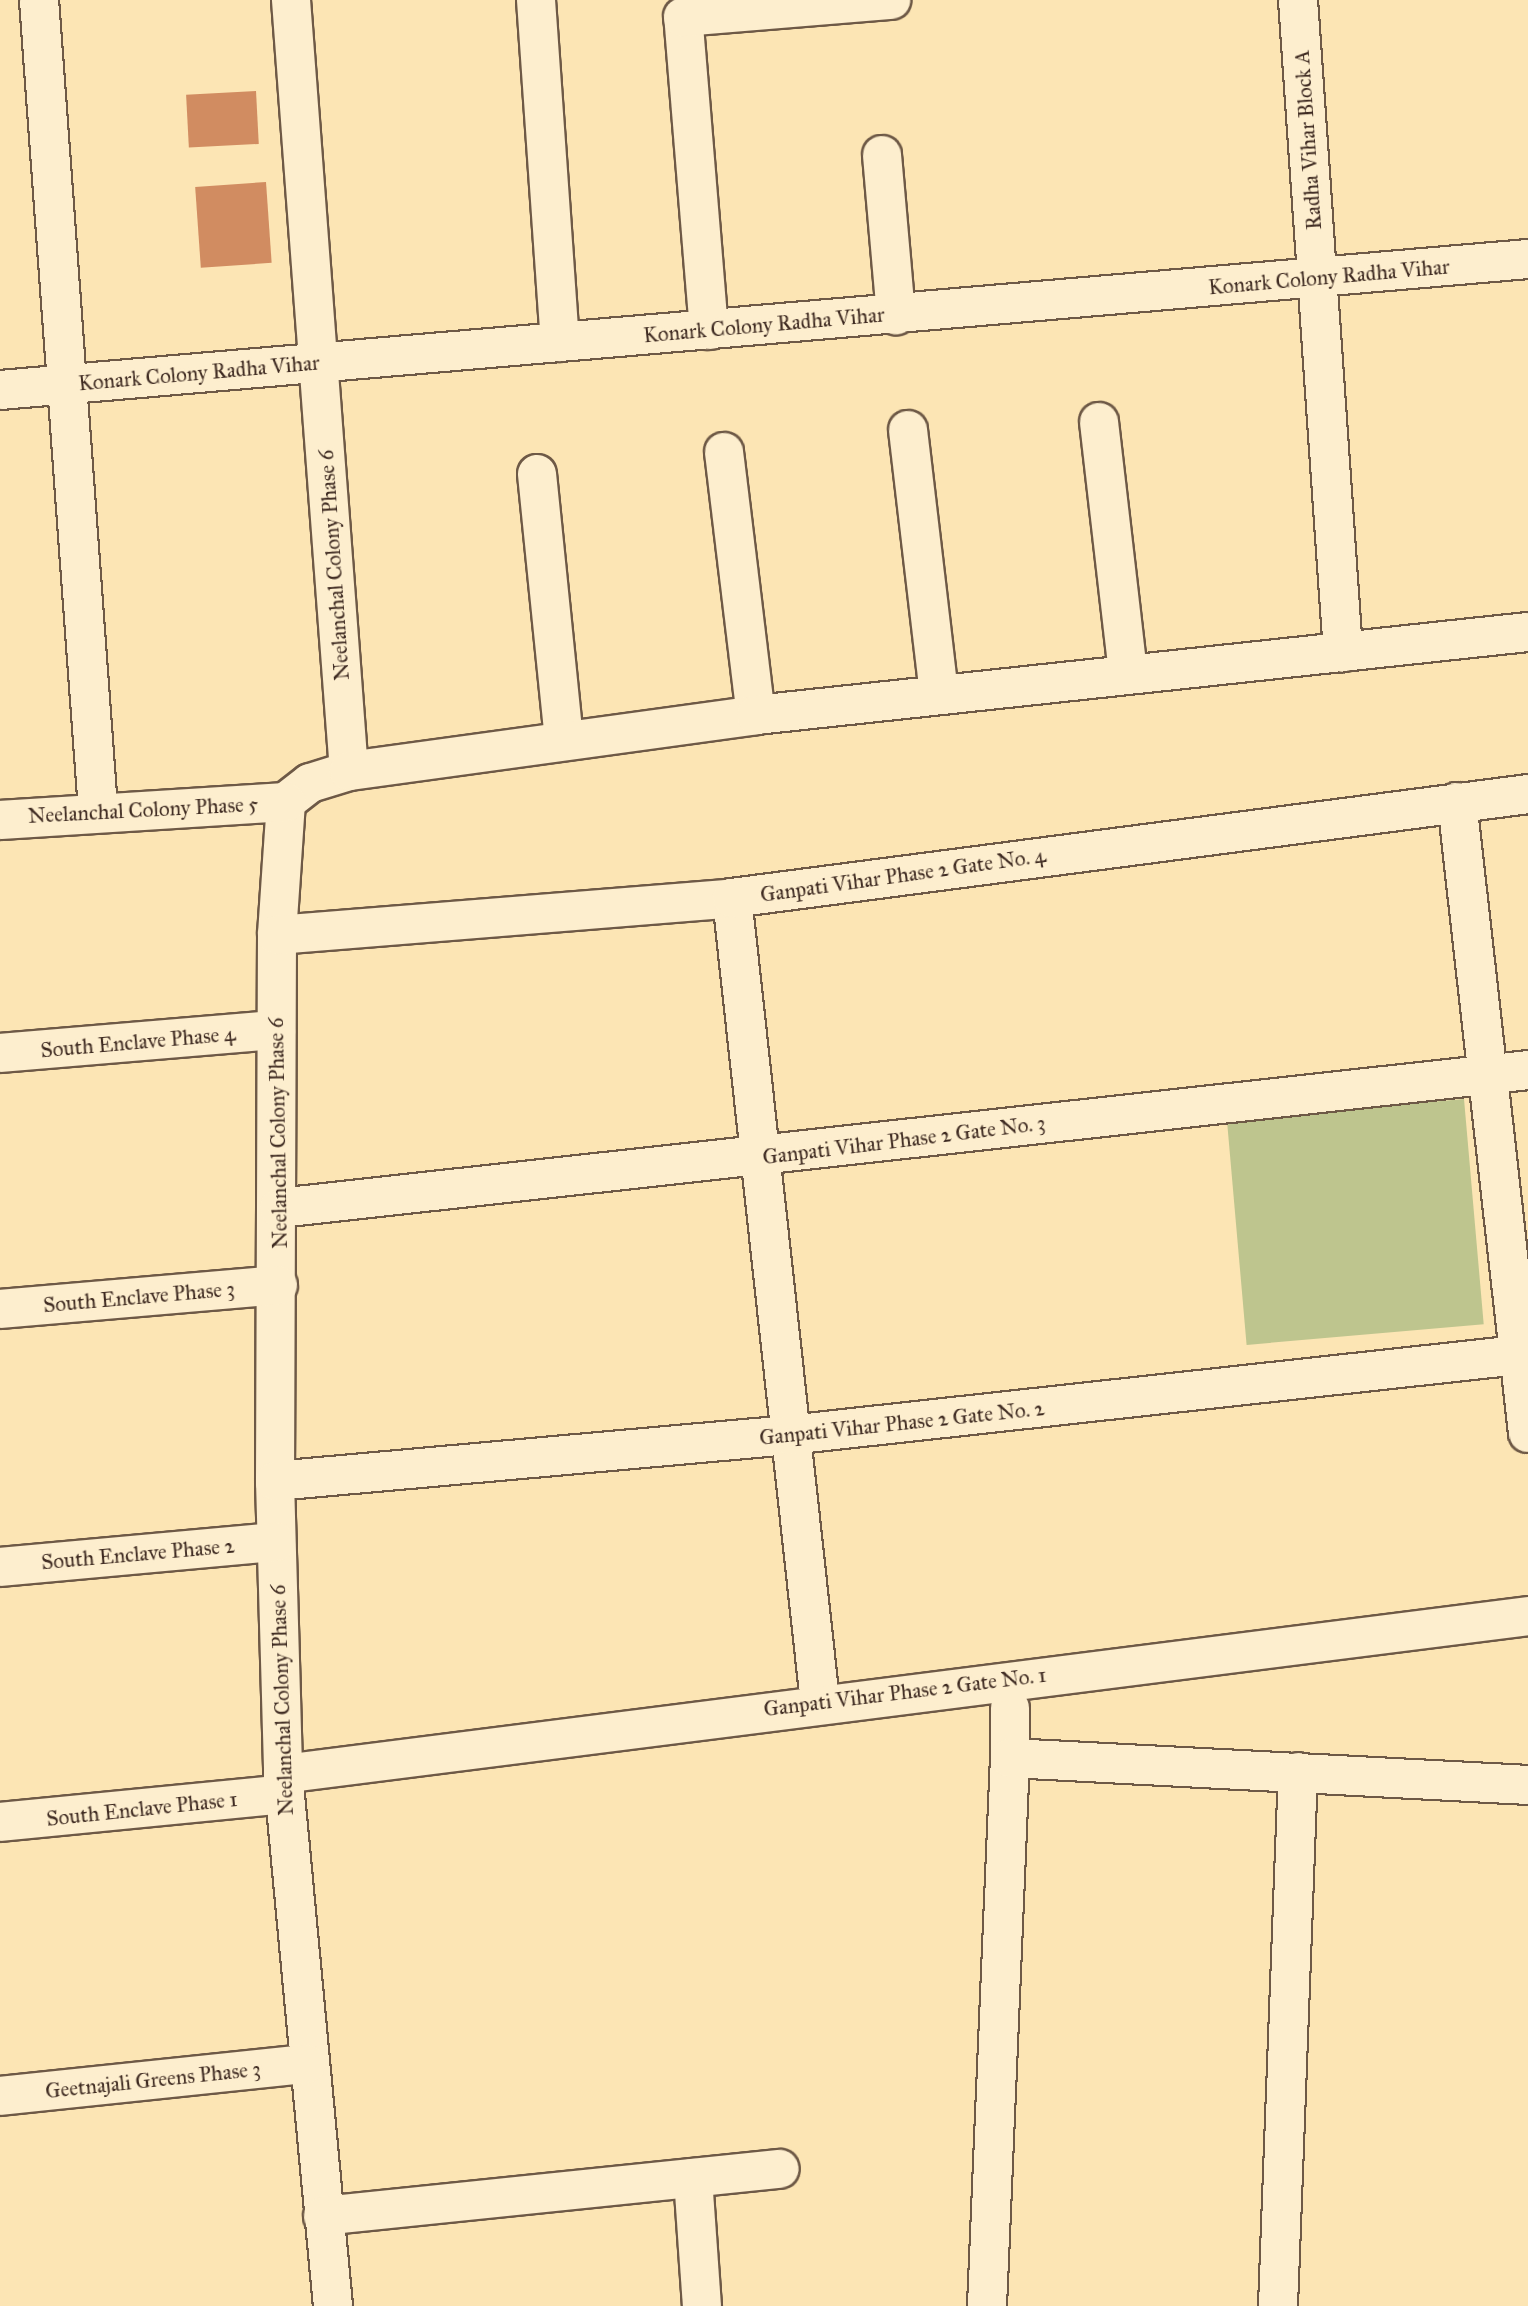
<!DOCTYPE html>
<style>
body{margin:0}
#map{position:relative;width:1528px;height:2306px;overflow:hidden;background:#fce5b4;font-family:"IM FELL Great Primer",serif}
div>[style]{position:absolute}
.green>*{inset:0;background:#bec58e;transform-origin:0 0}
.building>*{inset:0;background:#d18c61;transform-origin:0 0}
.roads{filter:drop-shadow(2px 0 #6e5946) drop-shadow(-2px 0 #6e5946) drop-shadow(0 2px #6e5946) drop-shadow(0 -2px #6e5946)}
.minor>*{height:38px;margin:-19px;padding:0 19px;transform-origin:19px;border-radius:19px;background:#fdeece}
span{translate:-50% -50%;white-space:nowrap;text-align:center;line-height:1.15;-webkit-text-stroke:5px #fdeece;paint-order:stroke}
.street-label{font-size:21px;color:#3e2a21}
</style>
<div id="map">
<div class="green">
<i style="left:1464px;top:1099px;width:226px;height:238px;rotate:85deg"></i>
</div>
<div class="building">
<i style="left:256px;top:91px;width:53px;height:70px;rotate:87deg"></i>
<i style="left:266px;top:182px;width:81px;height:71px;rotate:86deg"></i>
</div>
<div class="roads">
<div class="minor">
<i style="left:39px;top:0;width:812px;rotate:85.83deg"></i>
<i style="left:291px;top:0;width:773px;rotate:85.7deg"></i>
<i style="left:349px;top:771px;width:41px;rotate:162.9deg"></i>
<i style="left:310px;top:783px;width:31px;rotate:142deg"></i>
<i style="left:286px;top:802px;width:133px;rotate:93.9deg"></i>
<i style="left:277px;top:935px;width:546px;rotate:90.21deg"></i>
<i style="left:275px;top:1481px;width:293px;rotate:88.4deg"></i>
<i style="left:283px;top:1774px;width:534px;rotate:84.63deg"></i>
<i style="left:536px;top:0;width:343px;rotate:86deg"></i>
<i style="left:1298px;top:0;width:654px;rotate:86.05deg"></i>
<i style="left:882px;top:155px;width:161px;rotate:85deg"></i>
<i style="left:709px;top:330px;width:314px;rotate:-94.7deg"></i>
<i style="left:683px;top:17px;width:209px;rotate:-4.7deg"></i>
<i style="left:0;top:390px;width:1534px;rotate:-4.9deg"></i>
<i style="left:1099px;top:422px;width:254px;rotate:83.4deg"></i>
<i style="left:908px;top:430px;width:266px;rotate:83.3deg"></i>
<i style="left:724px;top:452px;width:265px;rotate:83.1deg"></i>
<i style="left:537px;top:474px;width:267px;rotate:84.2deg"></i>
<i style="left:349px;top:771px;width:411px;rotate:-7.8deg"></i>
<i style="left:756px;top:715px;width:776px;rotate:-6.14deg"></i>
<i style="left:1457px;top:802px;width:635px;rotate:83.58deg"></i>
<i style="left:0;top:820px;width:287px;rotate:-3.6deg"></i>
<i style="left:732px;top:898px;width:809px;rotate:83.75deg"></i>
<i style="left:277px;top:935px;width:457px;rotate:-4.6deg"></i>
<i style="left:732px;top:898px;width:803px;rotate:-7.44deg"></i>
<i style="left:0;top:1053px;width:277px;rotate:-4.8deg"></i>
<i style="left:279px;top:1208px;width:1257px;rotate:-6.3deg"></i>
<i style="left:0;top:1309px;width:279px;rotate:-4.9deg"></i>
<i style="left:275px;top:1481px;width:516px;rotate:-5.11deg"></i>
<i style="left:789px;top:1435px;width:743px;rotate:-6.26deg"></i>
<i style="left:0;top:1567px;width:277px;rotate:-5.2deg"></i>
<i style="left:1010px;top:1758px;width:50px;rotate:-90deg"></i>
<i style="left:283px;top:1774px;width:1255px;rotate:-7.23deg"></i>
<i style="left:0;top:1822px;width:285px;rotate:-5.6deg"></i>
<i style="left:0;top:2096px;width:308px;rotate:-6deg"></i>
<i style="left:693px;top:2178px;width:128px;rotate:86deg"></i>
<i style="left:323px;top:2216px;width:459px;rotate:-5.9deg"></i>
<i style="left:987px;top:2306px;width:548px;rotate:-87.6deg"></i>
<i style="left:1010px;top:1758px;width:519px;rotate:2.98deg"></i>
<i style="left:1278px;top:2306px;width:534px;rotate:-87.86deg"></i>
</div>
</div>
<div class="street-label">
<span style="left:1308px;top:140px;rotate:-94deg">Radha Vihar Block A</span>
<span style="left:1329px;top:277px;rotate:-5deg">Konark Colony Radha Vihar</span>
<span style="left:764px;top:325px;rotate:-5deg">Konark Colony Radha Vihar</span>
<span style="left:199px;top:373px;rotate:-5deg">Konark Colony Radha Vihar</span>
<span style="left:334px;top:565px;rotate:-94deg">Neelanchal Colony Phase 6</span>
<span style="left:143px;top:810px;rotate:-3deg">Neelanchal Colony Phase 5</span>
<span style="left:903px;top:875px;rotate:-8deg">Ganpati Vihar Phase 2 Gate No. 4</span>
<span style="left:138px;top:1042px;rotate:-5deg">South Enclave Phase 4</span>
<span style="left:278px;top:1133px;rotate:-91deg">Neelanchal Colony Phase 6</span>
<span style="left:904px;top:1140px;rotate:-7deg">Ganpati Vihar Phase 2 Gate No. 3</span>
<span style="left:139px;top:1297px;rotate:-5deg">South Enclave Phase 3</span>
<span style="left:902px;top:1423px;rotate:-6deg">Ganpati Vihar Phase 2 Gate No. 2</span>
<span style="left:138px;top:1554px;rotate:-5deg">South Enclave Phase 2</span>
<span style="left:905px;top:1692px;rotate:-7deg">Ganpati Vihar Phase 2 Gate No. 1</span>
<span style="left:282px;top:1700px;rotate:-92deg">Neelanchal Colony Phase 6</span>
<span style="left:142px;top:1809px;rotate:-6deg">South Enclave Phase 1</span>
<span style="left:153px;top:2080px;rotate:-6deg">Geetnajali Greens Phase 3</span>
</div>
</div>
